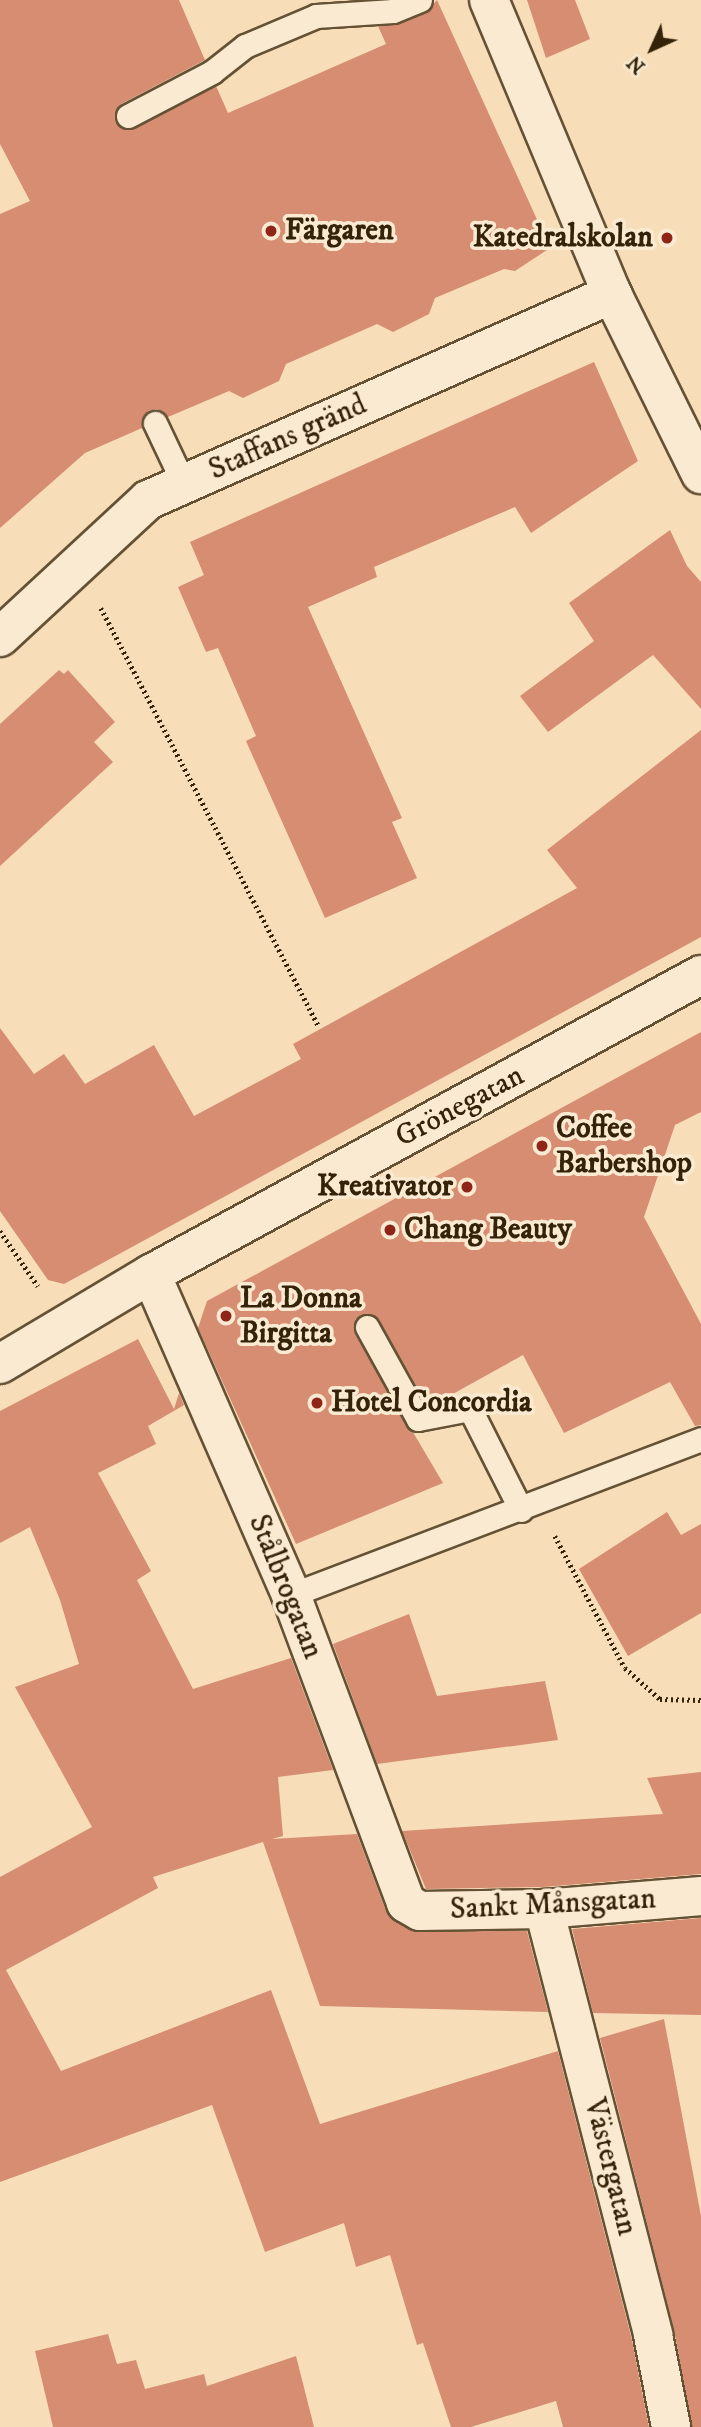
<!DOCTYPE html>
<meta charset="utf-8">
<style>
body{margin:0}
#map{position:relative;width:701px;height:2427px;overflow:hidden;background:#f7deb9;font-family:"IM FELL DW Pica",serif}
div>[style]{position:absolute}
.building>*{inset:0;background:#d68d72}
.path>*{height:4.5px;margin-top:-2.25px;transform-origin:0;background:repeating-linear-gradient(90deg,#342309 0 2px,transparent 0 5.5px)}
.roads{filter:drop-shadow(2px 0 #655235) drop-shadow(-2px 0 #655235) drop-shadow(0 2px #655235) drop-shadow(0 -2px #655235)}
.lane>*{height:23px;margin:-11.5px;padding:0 11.5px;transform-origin:11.5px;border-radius:11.5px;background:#faead2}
.street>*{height:38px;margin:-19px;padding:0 19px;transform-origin:19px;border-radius:19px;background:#faead2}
.dots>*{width:19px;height:19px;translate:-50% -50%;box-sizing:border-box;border:4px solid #faead2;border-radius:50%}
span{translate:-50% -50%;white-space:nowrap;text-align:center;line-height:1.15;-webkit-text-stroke:7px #faead2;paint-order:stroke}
.poi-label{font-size:30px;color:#342309;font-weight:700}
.left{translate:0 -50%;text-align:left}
.right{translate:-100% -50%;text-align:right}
.street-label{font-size:30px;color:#342309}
.north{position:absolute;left:617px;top:14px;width:70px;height:70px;-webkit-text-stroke:5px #faead2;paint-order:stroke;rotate:225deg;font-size:19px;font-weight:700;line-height:28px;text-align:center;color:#342309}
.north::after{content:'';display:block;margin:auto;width:24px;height:32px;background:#342309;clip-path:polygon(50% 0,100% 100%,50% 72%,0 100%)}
</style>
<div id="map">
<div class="building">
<i style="clip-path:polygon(0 0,179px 0,205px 60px,121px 104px,115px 122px,128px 130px,216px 86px,228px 113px,386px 44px,378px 26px,425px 13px,437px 0,550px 248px,515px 271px,504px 269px,435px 298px,429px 314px,393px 332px,377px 324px,286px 364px,279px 381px,243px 398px,229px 391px,168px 417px,157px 409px,148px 411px,142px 428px,85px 453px,0 528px,0 214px,30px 201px,0 144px)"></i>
<i style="clip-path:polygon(527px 0,575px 0,590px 39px,546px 58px)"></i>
<i style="clip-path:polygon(594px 362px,638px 461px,531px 533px,515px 507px,374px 567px,377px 577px,308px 607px,402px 818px,392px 822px,417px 878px,325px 918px,246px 741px,256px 736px,218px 648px,206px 652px,178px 587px,204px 575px,190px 542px)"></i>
<i style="clip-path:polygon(670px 530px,687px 566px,701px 582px,701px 709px,653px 655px,548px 732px,520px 696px,594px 641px,569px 603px)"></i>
<i style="clip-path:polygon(59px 670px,64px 674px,68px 670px,115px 722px,94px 742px,113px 762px,0 866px,0 724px)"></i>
<i style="clip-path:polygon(701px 730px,701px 937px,64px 1284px,48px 1280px,0 1211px,0 1028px,34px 1074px,64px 1054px,85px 1084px,154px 1045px,194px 1116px,301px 1059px,293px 1044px,577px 888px,547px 850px)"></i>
<i style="clip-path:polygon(701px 1032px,701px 1112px,675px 1125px,644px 1217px,701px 1324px,701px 1425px,695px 1426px,670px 1382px,564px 1433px,523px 1355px,442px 1400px,425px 1403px,379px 1320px,361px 1315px,355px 1320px,355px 1334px,443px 1483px,296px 1544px,198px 1328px,207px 1301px)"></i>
<i style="clip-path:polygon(138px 1339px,174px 1409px,179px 1393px,184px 1405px,148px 1426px,156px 1444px,98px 1473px,151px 1571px,137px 1580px,193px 1689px,291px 1658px,333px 1770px,278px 1777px,283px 1836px,272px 1839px,357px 1834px,386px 1911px,410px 1930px,527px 1931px,548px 2012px,320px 2006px,263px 1842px,153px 1877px,158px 1888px,6px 1970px,61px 2071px,271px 1990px,320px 2124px,558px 2051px,632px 2340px,649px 2427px,563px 2427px,556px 2401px,471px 2427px,451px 2427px,423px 2343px,417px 2345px,390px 2255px,356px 2267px,344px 2223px,265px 2252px,212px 2105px,0 2182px,0 1877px,92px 1827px,15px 1687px,79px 1664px,60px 1600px,30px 1527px,0 1543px,0 1411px)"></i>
<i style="clip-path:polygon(667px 1512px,681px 1535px,701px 1524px,701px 1613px,628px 1656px,579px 1569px)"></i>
<i style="clip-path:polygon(409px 1614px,437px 1696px,545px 1681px,558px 1740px,377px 1764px,333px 1644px)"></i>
<i style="clip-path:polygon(701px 1772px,701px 1874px,543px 1887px,426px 1889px,402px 1831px,663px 1814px,647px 1778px)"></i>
<i style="clip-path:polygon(701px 1918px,701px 2015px,593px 2013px,572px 1929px)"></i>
<i style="clip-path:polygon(664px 2019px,701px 2216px,701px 2427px,692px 2427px,674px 2330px,600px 2038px)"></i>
<i style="clip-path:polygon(108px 2334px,117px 2364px,136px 2360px,145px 2389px,204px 2374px,207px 2386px,296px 2356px,314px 2427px,53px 2427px,35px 2351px)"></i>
</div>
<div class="path">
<i style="left:101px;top:608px;width:471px;rotate:62.5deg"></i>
<i style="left:0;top:1231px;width:67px;rotate:55.4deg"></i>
<i style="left:555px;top:1536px;width:149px;rotate:62.1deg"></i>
<i style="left:625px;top:1668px;width:47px;rotate:41.5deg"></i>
<i style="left:660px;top:1699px;width:41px;rotate:1.4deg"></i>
</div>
<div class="roads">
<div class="lane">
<i style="left:128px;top:116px;width:95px;rotate:-27.6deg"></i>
<i style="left:212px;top:72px;width:42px;rotate:-38.2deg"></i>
<i style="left:245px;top:46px;width:77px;rotate:-22.9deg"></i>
<i style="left:316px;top:16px;width:77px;rotate:-3.7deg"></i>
<i style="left:393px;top:11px;width:29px;rotate:-22deg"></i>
<i style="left:155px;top:423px;width:68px;rotate:64.6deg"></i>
<i style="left:367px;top:1327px;width:105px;rotate:61deg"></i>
<i style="left:418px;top:1419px;width:53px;rotate:-10.9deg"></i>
<i style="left:470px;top:1409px;width:113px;rotate:63.2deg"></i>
<i style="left:291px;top:1595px;width:439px;rotate:-20.8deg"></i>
</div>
<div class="street">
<i style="left:489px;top:0;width:319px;rotate:67.3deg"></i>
<i style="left:612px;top:294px;width:201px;rotate:63.7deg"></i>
<i style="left:0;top:637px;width:202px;rotate:-42.8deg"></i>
<i style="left:148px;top:500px;width:508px;rotate:-23.94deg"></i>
<i style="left:151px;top:1274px;width:350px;rotate:66.4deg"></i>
<i style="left:291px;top:1595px;width:329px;rotate:69.5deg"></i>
<i style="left:406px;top:1903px;width:16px;rotate:30deg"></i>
<i style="left:420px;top:1911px;width:124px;rotate:-0.9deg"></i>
<i style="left:544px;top:1909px;width:158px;rotate:-4.7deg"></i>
<i style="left:0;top:1364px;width:176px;rotate:-30.8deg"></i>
<i style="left:151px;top:1274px;width:626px;rotate:-28.53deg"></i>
<i style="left:544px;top:1909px;width:440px;rotate:75.6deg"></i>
<i style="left:653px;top:2335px;width:94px;rotate:78.9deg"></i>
</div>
</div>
<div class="dots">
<i style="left:271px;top:231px;background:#8f2418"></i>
<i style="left:667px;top:238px;background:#8f2418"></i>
<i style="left:542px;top:1146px;background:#8f2418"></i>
<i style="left:467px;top:1187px;background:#8f2418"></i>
<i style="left:390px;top:1230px;background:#8f2418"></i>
<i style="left:226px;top:1316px;background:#8f2418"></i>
<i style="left:317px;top:1403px;background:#8f2418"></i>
</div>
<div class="poi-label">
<span class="left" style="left:285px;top:231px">Färgaren</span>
<span class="right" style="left:653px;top:238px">Katedralskolan</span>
<span class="left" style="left:556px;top:1146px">Coffee<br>Barbershop</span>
<span class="right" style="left:453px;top:1187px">Kreativator</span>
<span class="left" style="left:404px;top:1230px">Chang Beauty</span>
<span class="left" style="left:240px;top:1316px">La Donna<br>Birgitta</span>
<span class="left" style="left:331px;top:1403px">Hotel Concordia</span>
</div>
<div class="street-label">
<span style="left:288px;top:438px;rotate:-24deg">Staffans gränd</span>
<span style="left:460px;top:1107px;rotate:-28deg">Grönegatan</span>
<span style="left:285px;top:1587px;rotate:68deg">Stålbrogatan</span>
<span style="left:553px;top:1905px;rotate:-3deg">Sankt Månsgatan</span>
<span style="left:610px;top:2167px;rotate:76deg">Västergatan</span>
</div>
<div class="north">N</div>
</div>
